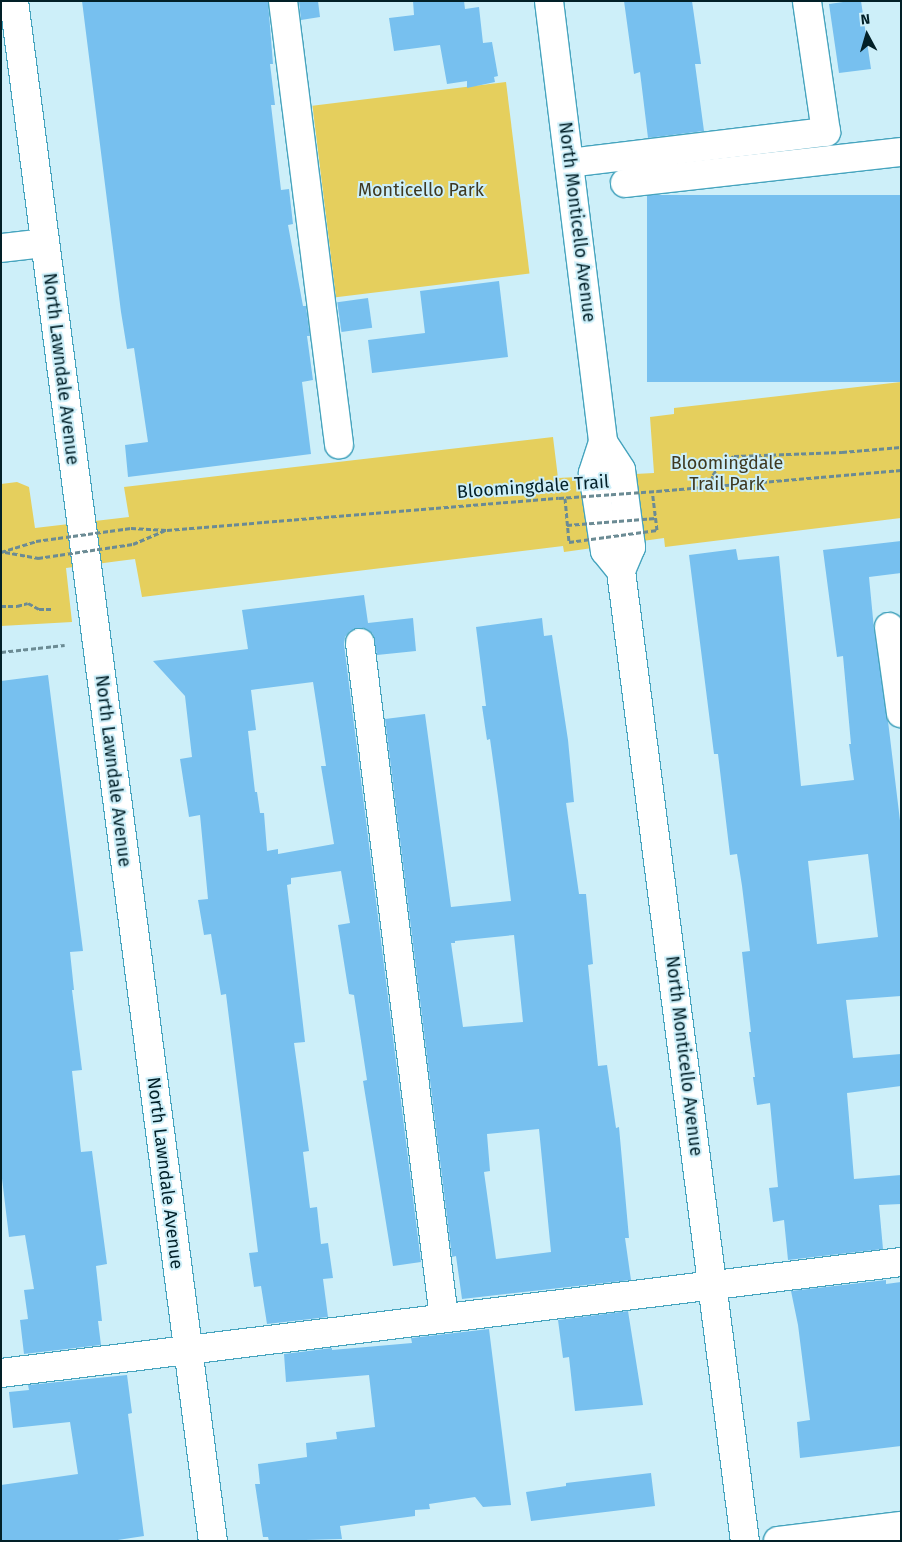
<!DOCTYPE html>
<style>
body{margin:0}
#map{position:relative;width:902px;height:1542px;overflow:hidden;background:#cdeff9;font-family:"Fira Sans",sans-serif}
div>[style]{position:absolute}
.green>*{inset:0;background:#e5cf5d;transform-origin:0 0}
.building>*{inset:0;background:#77c0ef;transform-origin:0 0}
.path>*{height:3px;margin-top:-1.5px;transform-origin:0;background:repeating-linear-gradient(90deg,#6b8b94 0 5px,transparent 0 7.5px)}
.roads{filter:drop-shadow(1px 0 #46a4be) drop-shadow(-1px 0 #46a4be) drop-shadow(0 1px #46a4be) drop-shadow(0 -1px #46a4be)}
.minor>*{height:28px;margin:-14px;padding:0 14px;transform-origin:14px;border-radius:14px;background:#fff}
.path-bridge>*{height:3px;margin-top:-1.5px;transform-origin:0;background:repeating-linear-gradient(90deg,#6b8b94 0 5px,transparent 0 7.5px)}
span{translate:-50% -50%;white-space:nowrap;text-align:center;line-height:1.15;-webkit-text-stroke:4px #cdeff9;paint-order:stroke}
.park-label{font-size:18px;color:#3e3921}
.street-label{font-size:18px;color:#022028}
.frame{position:absolute;inset:0;border:2px solid #022028;pointer-events:none}
.north{position:absolute;left:842px;top:10px;width:50px;height:50px;-webkit-text-stroke:4px #cdeff9;paint-order:stroke;rotate:354deg;font-size:14px;font-weight:700;line-height:20px;text-align:center;color:#022028}
.north::after{content:'';display:block;margin:auto;width:18px;height:22px;background:#022028;clip-path:polygon(50% 0,100% 100%,50% 72%,0 100%)}
</style>
<div id="map">
<div class="green">
<i style="left:506px;top:82px;width:193px;height:195px;rotate:83deg"></i>
<i style="clip-path:polygon(901px 382px,901px 518px,665px 547px,664px 538px,564px 552px,563px 546px,142px 597px,135px 559px,119px 561px,66px 568px,72px 622px,1px 626px,1px 484px,17px 482px,29px 487px,35px 528px,129px 517px,124px 487px,553px 437px,558px 478px,654px 473px,650px 417px,674px 414px,674px 408px)"></i>
</div>
<div class="building">
<i style="clip-path:polygon(82px 1px,268px 1px,273px 64px,270px 64px,275px 105px,271px 105px,281px 190px,289px 189px,293px 224px,288px 225px,303px 306px,306px 306px,310px 336px,307px 336px,313px 380px,302px 382px,311px 454px,128px 477px,125px 445px,148px 442px,134px 348px,127px 349px,121px 312px)"></i>
<i style="clip-path:polygon(299px 1px,318px 1px,320px 17px,301px 20px)"></i>
<i style="clip-path:polygon(413px 1px,464px 1px,465px 9px,479px 7px,483px 43px,492px 42px,498px 76px,494px 77px,495px 82px,467px 88px,467px 81px,447px 84px,440px 45px,394px 51px,389px 18px,414px 15px)"></i>
<i style="clip-path:polygon(624px 1px,692px 1px,701px 64px,695px 64px,704px 131px,648px 138px,640px 72px,634px 74px)"></i>
<i style="clip-path:polygon(850px 1px,861px 1px,871px 69px,839px 73px,829px 4px)"></i>
<i style="left:901px;top:195px;width:187px;height:254px;rotate:90deg"></i>
<i style="clip-path:polygon(499px 281px,508px 357px,372px 373px,368px 340px,425px 333px,420px 291px)"></i>
<i style="left:368px;top:298px;width:30px;height:31px;rotate:82deg"></i>
<i style="clip-path:polygon(evenodd,901px 541px,901px 573px,869px 577px,874px 629px,888px 721px,901px 829px,901px 996px,846px 1000px,853px 1058px,901px 1054px,901px 1086px,847px 1093px,854px 1179px,901px 1175px,901px 1204px,879px 1205px,883px 1249px,788px 1260px,784px 1220px,773px 1222px,769px 1188px,778px 1187px,770px 1103px,757px 1105px,753px 1077px,755px 1077px,749px 1032px,751px 1032px,742px 952px,750px 951px,742px 886px,737px 854px,730px 855px,718px 754px,714px 754px,689px 555px,736px 549px,738px 560px,779px 556px,801px 786px,854px 780px,849px 744px,851px 744px,843px 656px,837px 657px,823px 550px,901px 541px,868px 854px,878px 937px,817px 944px,808px 861px,868px 854px)"></i>
<i style="clip-path:polygon(evenodd,364px 595px,368px 623px,413px 618px,416px 651px,377px 655px,373px 634px,366px 629px,359px 628px,350px 631px,345px 637px,344px 644px,421px 1262px,393px 1266px,363px 1081px,367px 1080px,354px 995px,349px 994px,338px 925px,350px 923px,341px 871px,291px 878px,291px 884px,287px 885px,305px 1042px,294px 1043px,309px 1151px,303px 1152px,310px 1208px,317px 1207px,321px 1244px,328px 1243px,333px 1278px,323px 1279px,328px 1317px,267px 1324px,261px 1286px,254px 1287px,249px 1253px,258px 1252px,226px 994px,221px 995px,211px 934px,204px 935px,198px 900px,208px 899px,200px 815px,189px 817px,180px 759px,192px 757px,185px 696px,153px 661px,248px 649px,242px 610px,364px 595px,313px 682px,326px 766px,321px 766px,334px 844px,278px 854px,278px 849px,267px 851px,264px 813px,260px 813px,257px 792px,255px 792px,248px 731px,256px 730px,251px 690px,313px 682px)"></i>
<i style="clip-path:polygon(evenodd,542px 618px,544px 636px,552px 635px,568px 740px,574px 802px,566px 803px,579px 894px,586px 894px,593px 964px,588px 965px,598px 1066px,607px 1065px,616px 1128px,619px 1127px,629px 1238px,625px 1238px,631px 1280px,462px 1299px,456px 1256px,452px 1257px,385px 719px,425px 714px,451px 907px,511px 901px,498px 796px,490px 739px,487px 740px,482px 706px,486px 706px,476px 627px,542px 618px,514px 935px,523px 1022px,463px 1027px,451px 943px,455px 943px,455px 941px,514px 935px,542px 618px,539px 1129px,551px 1252px,496px 1259px,484px 1172px,490px 1171px,487px 1134px,539px 1129px)"></i>
<i style="clip-path:polygon(48px 675px,83px 951px,70px 952px,74px 990px,72px 990px,82px 1070px,72px 1071px,81px 1152px,92px 1151px,107px 1264px,96px 1266px,102px 1321px,98px 1321px,101px 1345px,24px 1354px,20px 1320px,28px 1319px,24px 1290px,34px 1289px,25px 1235px,9px 1237px,1px 1170px,1px 681px)"></i>
<i style="clip-path:polygon(886px 1280px,886px 1284px,901px 1282px,901px 1446px,800px 1458px,797px 1422px,810px 1420px,798px 1325px,791px 1291px)"></i>
<i style="clip-path:polygon(628px 1311px,643px 1405px,575px 1411px,569px 1357px,563px 1358px,558px 1320px)"></i>
<i style="clip-path:polygon(489px 1329px,511px 1505px,483px 1507px,475px 1497px,429px 1504px,430px 1509px,415px 1510px,415px 1516px,340px 1526px,342px 1539px,269px 1541px,268px 1537px,263px 1537px,255px 1484px,260px 1484px,258px 1464px,307px 1457px,306px 1443px,337px 1439px,336px 1432px,375px 1427px,369px 1375px,286px 1382px,284px 1354px,332px 1348px,332px 1350px,412px 1343px,411px 1338px)"></i>
<i style="clip-path:polygon(127px 1375px,132px 1413px,128px 1414px,144px 1536px,111px 1541px,1px 1541px,1px 1485px,78px 1474px,70px 1422px,13px 1428px,9px 1392px,29px 1390px,28px 1385px)"></i>
<i style="clip-path:polygon(651px 1473px,655px 1506px,531px 1521px,526px 1492px,566px 1486px,566px 1483px)"></i>
</div>
<div class="path">
<i style="left:709px;top:488px;width:14px;rotate:-73deg"></i>
<i style="left:713px;top:475px;width:12px;rotate:-59deg"></i>
<i style="left:719px;top:465px;width:17px;rotate:-31deg"></i>
<i style="left:734px;top:456px;width:108px;rotate:-2.1deg"></i>
<i style="left:842px;top:452px;width:59px;rotate:-4.8deg"></i>
<i style="left:657px;top:491px;width:245px;rotate:-4.9deg"></i>
<i style="left:131px;top:528px;width:36px;rotate:3deg"></i>
<i style="left:167px;top:530px;width:393px;rotate:-4.7deg"></i>
<i style="left:133px;top:544px;width:34px;rotate:-23deg"></i>
<i style="left:1px;top:552px;width:37px;rotate:-17deg"></i>
<i style="left:5px;top:552px;width:34px;rotate:10deg"></i>
<i style="left:1px;top:606px;width:16px"></i>
<i style="left:17px;top:606px;width:11px;rotate:-15deg"></i>
<i style="left:28px;top:603px;width:13px;rotate:29deg"></i>
<i style="left:39px;top:609px;width:13px"></i>
<i style="left:1px;top:652px;width:64px;rotate:-6.2deg"></i>
</div>
<div class="roads">
<div class="minor">
<i style="left:14px;top:1px;width:1553px;rotate:82.64deg"></i>
<i style="left:283px;top:1px;width:447px;rotate:82.8deg"></i>
<i style="left:549px;top:1px;width:444px;rotate:83deg"></i>
<i style="left:603px;top:442px;width:33px;rotate:108deg"></i>
<i style="left:593px;top:473px;width:79px;rotate:81.3deg"></i>
<i style="left:605px;top:551px;width:26px;rotate:51deg"></i>
<i style="left:569px;top:163px;width:259px;rotate:-6.9deg"></i>
<i style="left:826px;top:132px;width:132px;rotate:-98.3deg"></i>
<i style="left:625px;top:183px;width:278px;rotate:-6.4deg"></i>
<i style="left:1px;top:248px;width:44px;rotate:-6.5deg"></i>
<i style="left:603px;top:442px;width:33px;rotate:57deg"></i>
<i style="left:621px;top:470px;width:78px;rotate:82.6deg"></i>
<i style="left:631px;top:547px;width:26px;rotate:113deg"></i>
<i style="left:621px;top:571px;width:978px;rotate:82.72deg"></i>
<i style="left:889px;top:627px;width:87px;rotate:82.1deg"></i>
<i style="left:360px;top:643px;width:680px;rotate:82.91deg"></i>
<i style="left:1px;top:1373px;width:907px;rotate:-7.03deg"></i>
<i style="left:778px;top:1541px;width:124px;rotate:-7deg"></i>
</div>
</div>
<div class="path-bridge">
<i style="left:559px;top:498px;width:98px;rotate:-4.1deg"></i>
<i style="left:565px;top:498px;width:44px;rotate:84.8deg"></i>
<i style="left:569px;top:542px;width:89px;rotate:-7.8deg"></i>
<i style="left:657px;top:530px;width:38px;rotate:-97deg"></i>
<i style="left:567px;top:525px;width:89px;rotate:-4.5deg"></i>
<i style="left:36px;top:541px;width:96px;rotate:-7.8deg"></i>
<i style="left:38px;top:558px;width:96px;rotate:-8.4deg"></i>
</div>
<div class="park-label">
<span style="left:421px;top:190px">Monticello Park</span>
<span style="left:727px;top:474px">Bloomingdale<br>Trail Park</span>
</div>
<div class="street-label">
<span style="left:577px;top:222px;rotate:83deg">North Monticello Avenue</span>
<span style="left:61px;top:369px;rotate:83deg">North Lawndale Avenue</span>
<span style="left:533px;top:487px;rotate:-4deg">Bloomingdale Trail</span>
<span style="left:113px;top:771px;rotate:83deg">North Lawndale Avenue</span>
<span style="left:684px;top:1056px;rotate:83deg">North Monticello Avenue</span>
<span style="left:165px;top:1173px;rotate:83deg">North Lawndale Avenue</span>
</div>
<div class="frame"></div>
<div class="north">N</div>
</div>
